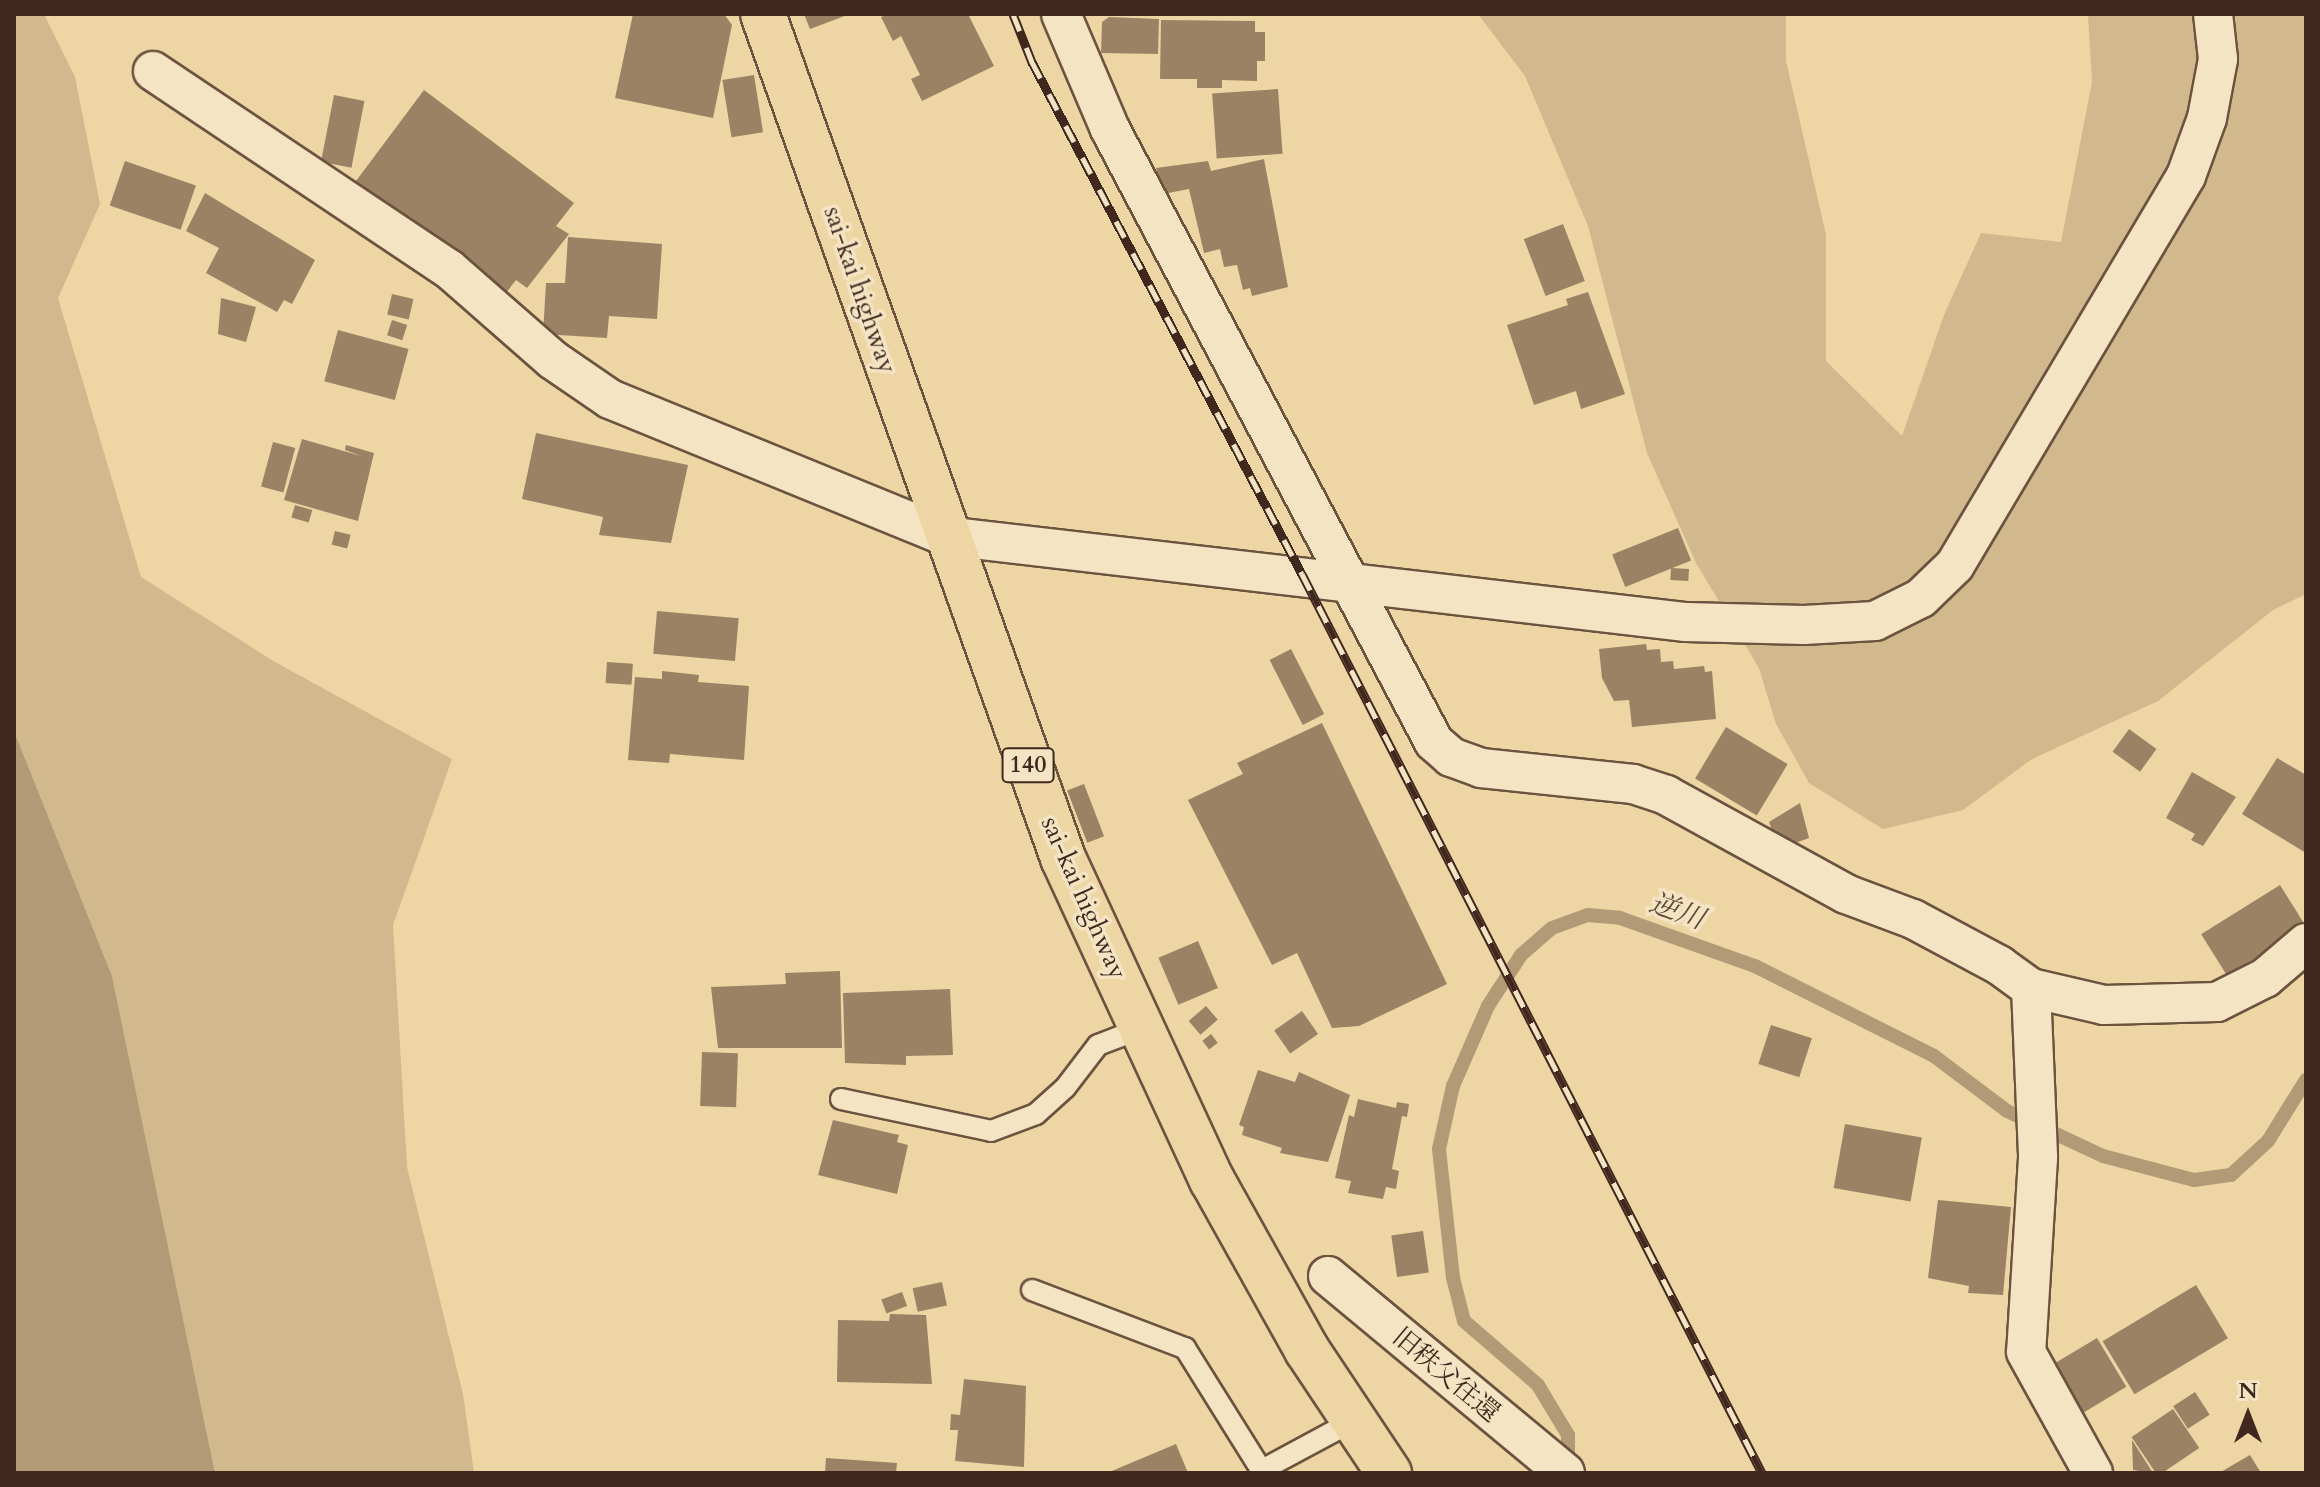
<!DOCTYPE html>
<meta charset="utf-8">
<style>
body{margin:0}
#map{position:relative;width:2320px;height:1487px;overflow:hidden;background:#eed5a4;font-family:Cardo,"Noto Serif JP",serif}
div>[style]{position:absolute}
.green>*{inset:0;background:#d1b88d}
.water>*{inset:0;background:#b39a76}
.stream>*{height:14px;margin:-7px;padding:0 7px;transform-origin:7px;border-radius:7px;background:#b39a76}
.building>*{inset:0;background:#9b8264;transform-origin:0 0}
.roads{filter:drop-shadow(2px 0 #6c5340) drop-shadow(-2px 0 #6c5340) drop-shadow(0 2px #6c5340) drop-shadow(0 -2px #6c5340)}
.lane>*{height:20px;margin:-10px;padding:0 10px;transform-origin:10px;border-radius:10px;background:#f4e4c4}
.street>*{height:38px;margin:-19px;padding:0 19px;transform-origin:19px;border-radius:19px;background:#f4e4c4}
.highway>*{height:44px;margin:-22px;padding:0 22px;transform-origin:22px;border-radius:22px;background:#eed5a4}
.rail>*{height:9px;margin-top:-4.5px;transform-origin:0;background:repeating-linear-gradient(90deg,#f4e4c4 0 18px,#41281e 0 36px);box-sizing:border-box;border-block:2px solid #41281e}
span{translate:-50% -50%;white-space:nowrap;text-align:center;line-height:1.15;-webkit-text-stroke:7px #f4e4c4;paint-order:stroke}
.shield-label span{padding:2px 6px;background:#f4e4c4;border:2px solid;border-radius:6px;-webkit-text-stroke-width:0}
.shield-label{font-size:24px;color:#41281e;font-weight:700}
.street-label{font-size:26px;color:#41281e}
.water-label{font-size:28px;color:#634a38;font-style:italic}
.frame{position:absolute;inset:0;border:16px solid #41281e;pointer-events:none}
.north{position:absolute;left:2208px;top:1375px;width:80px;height:80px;-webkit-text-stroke:6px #f4e4c4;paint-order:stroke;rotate:0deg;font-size:22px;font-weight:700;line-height:32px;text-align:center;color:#41281e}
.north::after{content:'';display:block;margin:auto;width:28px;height:36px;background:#41281e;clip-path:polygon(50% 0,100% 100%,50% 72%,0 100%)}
</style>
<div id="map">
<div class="green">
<i style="clip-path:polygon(14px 14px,44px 14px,75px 77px,100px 204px,58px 298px,141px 577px,275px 662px,452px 759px,393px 925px,407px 1167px,463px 1394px,474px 1473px,215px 1473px,112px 976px,14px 731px)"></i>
<i style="clip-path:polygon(1478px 14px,1786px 14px,1786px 61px,1826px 235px,1826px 361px,1902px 436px,1944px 315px,1981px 233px,2061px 242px,2092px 82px,2088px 14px,2306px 14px,2306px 594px,2273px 610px,2158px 701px,2032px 759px,1963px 810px,1883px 829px,1809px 783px,1776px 724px,1759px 668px,1696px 563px,1647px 453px,1588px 226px,1525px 76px)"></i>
</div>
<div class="water">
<i style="clip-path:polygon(14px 731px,112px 976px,215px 1473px,14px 1473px)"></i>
</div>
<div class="stream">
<i style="left:1568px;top:1469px;width:34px;rotate:-90deg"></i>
<i style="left:1568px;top:1435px;width:58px;rotate:-121deg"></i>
<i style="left:1538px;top:1385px;width:98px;rotate:-139.1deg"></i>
<i style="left:1464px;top:1321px;width:44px;rotate:-104.3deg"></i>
<i style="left:1453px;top:1278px;width:130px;rotate:-96.2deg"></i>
<i style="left:1439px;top:1149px;width:65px;rotate:-77.5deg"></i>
<i style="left:1453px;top:1086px;width:87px;rotate:-66.4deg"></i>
<i style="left:1488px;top:1006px;width:61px;rotate:-57.1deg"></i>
<i style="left:1521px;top:955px;width:41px;rotate:-41.1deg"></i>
<i style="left:1552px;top:928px;width:38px;rotate:-20deg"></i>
<i style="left:1588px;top:915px;width:32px;rotate:5deg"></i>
<i style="left:1620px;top:918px;width:143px;rotate:19.6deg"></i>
<i style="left:1755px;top:966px;width:200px;rotate:26.7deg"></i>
<i style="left:1934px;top:1056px;width:91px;rotate:37deg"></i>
<i style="left:2007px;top:1111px;width:106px;rotate:25.1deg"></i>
<i style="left:2103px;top:1156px;width:94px;rotate:14.8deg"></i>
<i style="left:2194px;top:1180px;width:37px;rotate:-8deg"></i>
<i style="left:2231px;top:1175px;width:50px;rotate:-42.6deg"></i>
<i style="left:2268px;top:1141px;width:72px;rotate:-58.1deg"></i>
</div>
<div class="building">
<i style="clip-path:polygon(633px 14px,724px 14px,732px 25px,713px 118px,615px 98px)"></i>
<i style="clip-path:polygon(804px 14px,850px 14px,810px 29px)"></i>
<i style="clip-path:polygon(889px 14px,968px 14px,994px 66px,922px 101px,911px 79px,920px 75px,901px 36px,893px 41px,881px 17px)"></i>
<i style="clip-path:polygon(1109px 17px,1159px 19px,1158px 54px,1101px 53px,1102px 22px)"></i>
<i style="clip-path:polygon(1161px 20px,1255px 21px,1255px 32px,1265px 32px,1265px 61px,1257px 61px,1257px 81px,1222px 80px,1222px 88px,1197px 88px,1197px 79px,1160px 79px)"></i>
<i style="left:754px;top:75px;width:58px;height:32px;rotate:81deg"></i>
<i style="left:1278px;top:89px;width:65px;height:66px;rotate:86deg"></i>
<i style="clip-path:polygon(424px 90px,574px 203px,556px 226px,569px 234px,527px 288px,516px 280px,502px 298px,353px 185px)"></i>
<i style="left:334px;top:95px;width:31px;height:68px;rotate:11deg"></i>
<i style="clip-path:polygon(1264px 159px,1288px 287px,1252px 296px,1250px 288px,1243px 290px,1237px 265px,1224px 267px,1220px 249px,1204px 253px,1189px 189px,1163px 194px,1156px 168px,1208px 161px,1211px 171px)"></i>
<i style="left:125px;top:161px;width:75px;height:47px;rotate:19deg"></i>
<i style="clip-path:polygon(205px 193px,315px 260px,292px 304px,284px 300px,277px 312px,206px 273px,219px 248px,186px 231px)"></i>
<i style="left:1563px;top:224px;width:61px;height:42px;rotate:69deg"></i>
<i style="clip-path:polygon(568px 237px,662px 244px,657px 319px,609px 316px,607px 338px,543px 334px,546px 283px,565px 283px)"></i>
<i style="clip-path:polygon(1588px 292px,1625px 394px,1581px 409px,1576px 391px,1534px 405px,1507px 325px,1568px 305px,1566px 299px)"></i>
<i style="left:392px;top:294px;width:22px;height:21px;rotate:13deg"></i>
<i style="clip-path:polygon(221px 298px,256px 307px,246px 342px,218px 334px)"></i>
<i style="left:392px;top:320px;width:16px;height:16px;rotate:18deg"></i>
<i style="left:338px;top:330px;width:73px;height:53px;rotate:15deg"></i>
<i style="clip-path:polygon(536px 433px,688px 465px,671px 543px,599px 535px,603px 517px,522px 499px)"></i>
<i style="clip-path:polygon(302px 439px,361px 456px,345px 450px,346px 445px,374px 453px,358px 521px,284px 500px)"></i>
<i style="left:273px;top:442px;width:23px;height:46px;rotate:15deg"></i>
<i style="left:295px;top:505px;width:18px;height:13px;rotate:16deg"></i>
<i style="left:1678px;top:528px;width:35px;height:71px;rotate:68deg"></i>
<i style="left:335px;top:531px;width:16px;height:14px;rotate:14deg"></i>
<i style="left:1671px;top:568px;width:18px;height:12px;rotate:3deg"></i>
<i style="left:657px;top:611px;width:82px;height:43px;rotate:5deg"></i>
<i style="clip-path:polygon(1646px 644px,1647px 650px,1660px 649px,1661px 662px,1673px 661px,1674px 669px,1704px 666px,1705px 672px,1712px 671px,1716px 719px,1632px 727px,1629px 700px,1614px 701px,1602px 678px,1599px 649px)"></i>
<i style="left:1291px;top:649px;width:73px;height:24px;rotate:63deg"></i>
<i style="left:607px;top:662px;width:26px;height:21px;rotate:4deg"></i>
<i style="clip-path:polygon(662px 671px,699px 675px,698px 682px,749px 686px,744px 760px,670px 754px,669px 763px,628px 760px,635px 677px,662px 679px)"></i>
<i style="clip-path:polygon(1322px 723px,1447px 984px,1359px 1026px,1332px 1028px,1297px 953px,1272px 965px,1188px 800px,1243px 774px,1237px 763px)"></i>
<i style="left:1726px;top:727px;width:72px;height:60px;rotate:31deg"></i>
<i style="left:2129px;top:729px;width:34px;height:28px;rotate:36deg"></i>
<i style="clip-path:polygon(2277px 758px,2306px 775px,2306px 853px,2242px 814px)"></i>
<i style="clip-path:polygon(2192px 772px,2236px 797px,2203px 846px,2191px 840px,2195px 834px,2166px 818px)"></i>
<i style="left:1084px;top:784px;width:56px;height:18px;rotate:69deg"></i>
<i style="clip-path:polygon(1800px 803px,1809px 838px,1779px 849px,1769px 822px)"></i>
<i style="left:2280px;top:885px;width:49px;height:93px;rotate:58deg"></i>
<i style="left:1198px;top:941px;width:51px;height:43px;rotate:67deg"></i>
<i style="clip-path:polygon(840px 971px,842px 1048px,718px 1048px,711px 987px,786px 984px,785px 973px)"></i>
<i style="clip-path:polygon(950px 989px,953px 1055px,906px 1056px,906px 1065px,845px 1063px,843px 993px)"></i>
<i style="left:1206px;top:1006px;width:18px;height:23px;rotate:49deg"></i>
<i style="left:1302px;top:1011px;width:28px;height:34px;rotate:55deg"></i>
<i style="left:1771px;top:1025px;width:43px;height:41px;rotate:18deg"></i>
<i style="left:1211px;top:1034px;width:11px;height:11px;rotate:52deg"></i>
<i style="left:702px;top:1052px;width:36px;height:54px;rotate:2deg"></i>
<i style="clip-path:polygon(1258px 1070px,1295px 1082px,1299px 1072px,1350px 1095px,1328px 1162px,1280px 1153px,1282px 1148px,1242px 1135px,1244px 1127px,1239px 1125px)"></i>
<i style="clip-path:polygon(1358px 1099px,1396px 1108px,1397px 1102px,1409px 1104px,1407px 1117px,1402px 1116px,1392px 1169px,1399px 1171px,1396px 1189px,1386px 1187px,1383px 1199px,1348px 1193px,1351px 1181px,1335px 1178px,1349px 1115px,1354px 1117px)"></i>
<i style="clip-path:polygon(833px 1120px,899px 1135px,897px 1142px,908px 1145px,897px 1194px,818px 1175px)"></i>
<i style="left:1845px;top:1124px;width:78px;height:65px;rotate:10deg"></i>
<i style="clip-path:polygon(1938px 1200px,2011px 1207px,2003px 1295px,1968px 1293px,1969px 1286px,1928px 1278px)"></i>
<i style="left:1423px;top:1231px;width:42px;height:32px;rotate:82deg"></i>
<i style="left:942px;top:1282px;width:24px;height:30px;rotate:78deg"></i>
<i style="left:2196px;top:1285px;width:62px;height:109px;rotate:59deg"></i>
<i style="left:902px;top:1292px;width:15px;height:22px;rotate:70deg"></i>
<i style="clip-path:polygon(890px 1314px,926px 1315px,932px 1384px,837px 1382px,838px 1320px,889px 1321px)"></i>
<i style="left:2097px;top:1338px;width:57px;height:58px;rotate:59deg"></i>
<i style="clip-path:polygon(964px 1379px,1026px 1386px,1024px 1467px,955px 1461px,958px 1430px,950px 1430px,951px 1414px,960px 1415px)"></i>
<i style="left:2195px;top:1392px;width:27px;height:26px;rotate:57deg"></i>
<i style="left:2173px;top:1409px;width:47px;height:50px;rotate:56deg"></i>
<i style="clip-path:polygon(2132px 1440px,2153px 1473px,2133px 1470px)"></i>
<i style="clip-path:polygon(1176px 1444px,1188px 1473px,1107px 1473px)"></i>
<i style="clip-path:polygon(2250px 1455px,2261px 1473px,2219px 1473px)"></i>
<i style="clip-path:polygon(826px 1458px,897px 1463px,896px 1473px,825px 1473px)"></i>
</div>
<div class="roads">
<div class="lane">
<i style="left:841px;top:1099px;width:153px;rotate:12deg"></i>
<i style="left:991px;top:1131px;width:48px;rotate:-20.7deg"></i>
<i style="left:1036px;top:1114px;width:39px;rotate:-42deg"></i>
<i style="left:1065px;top:1088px;width:54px;rotate:-52.5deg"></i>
<i style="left:1098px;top:1045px;width:47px;rotate:-21.1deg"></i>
<i style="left:1032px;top:1290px;width:164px;rotate:20.8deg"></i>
<i style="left:1185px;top:1348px;width:147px;rotate:58deg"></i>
<i style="left:1262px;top:1470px;width:101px;rotate:-28.3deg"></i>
</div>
<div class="street">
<i style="left:1061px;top:14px;width:125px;rotate:66.9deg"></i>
<i style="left:1110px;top:129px;width:693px;rotate:62.14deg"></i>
<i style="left:1434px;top:742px;width:23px;rotate:41deg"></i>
<i style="left:1451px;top:757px;width:32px;rotate:20deg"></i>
<i style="left:1481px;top:768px;width:153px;rotate:6deg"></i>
<i style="left:1633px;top:784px;width:35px;rotate:18deg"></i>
<i style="left:1666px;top:795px;width:205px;rotate:28.8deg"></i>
<i style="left:1846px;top:894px;width:72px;rotate:20.5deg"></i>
<i style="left:1913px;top:919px;width:98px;rotate:28.1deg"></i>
<i style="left:1999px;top:965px;width:39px;rotate:36deg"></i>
<i style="left:2031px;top:988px;width:170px;rotate:87.6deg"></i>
<i style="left:2038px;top:1158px;width:194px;rotate:93.5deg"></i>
<i style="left:2026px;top:1352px;width:138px;rotate:61deg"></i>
<i style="left:153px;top:71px;width:356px;rotate:33.8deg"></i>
<i style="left:449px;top:269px;width:138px;rotate:41.2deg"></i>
<i style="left:553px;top:360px;width:69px;rotate:34.4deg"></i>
<i style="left:610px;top:399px;width:363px;rotate:22.2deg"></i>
<i style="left:946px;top:536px;width:745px;rotate:6.63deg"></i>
<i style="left:1686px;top:622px;width:118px;rotate:1.5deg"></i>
<i style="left:1804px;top:625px;width:71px;rotate:-3.2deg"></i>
<i style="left:1875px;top:621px;width:51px;rotate:-26.6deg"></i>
<i style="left:1921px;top:598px;width:47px;rotate:-44.1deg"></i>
<i style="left:1955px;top:565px;width:452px;rotate:-59.3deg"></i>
<i style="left:2186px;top:176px;width:62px;rotate:-70.1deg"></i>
<i style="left:2207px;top:118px;width:60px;rotate:-79.4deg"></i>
<i style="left:2218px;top:59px;width:45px;rotate:-96.3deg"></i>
<i style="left:2031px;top:988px;width:75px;rotate:13.1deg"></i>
<i style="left:2104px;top:1005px;width:113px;rotate:-1.5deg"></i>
<i style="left:2217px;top:1002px;width:54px;rotate:-26.6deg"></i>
<i style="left:2265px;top:978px;width:54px;rotate:-40.5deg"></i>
<i style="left:1328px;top:1276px;width:308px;rotate:39.7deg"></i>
</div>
<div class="highway">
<i style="left:763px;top:14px;width:896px;rotate:70.43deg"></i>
<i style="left:1063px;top:858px;width:355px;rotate:65.2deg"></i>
<i style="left:1212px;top:1180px;width:195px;rotate:60.8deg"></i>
<i style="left:1307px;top:1350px;width:148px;rotate:56.3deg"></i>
</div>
</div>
<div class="rail">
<i style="left:1013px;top:14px;width:52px;rotate:68.4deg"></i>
<i style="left:1032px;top:62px;width:579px;rotate:62.2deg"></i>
<i style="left:1302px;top:574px;width:1010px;rotate:62.9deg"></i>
</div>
<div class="shield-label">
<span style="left:1028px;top:765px">140</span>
</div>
<div class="street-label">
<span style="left:860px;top:290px;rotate:71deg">sai-kai highway</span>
<span style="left:1084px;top:898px;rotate:66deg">sai-kai highway</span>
<span style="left:1446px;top:1375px;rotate:40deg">旧秩父往還</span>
</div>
<div class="water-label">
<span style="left:1677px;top:911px;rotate:20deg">逆川</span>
</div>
<div class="frame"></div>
<div class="north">N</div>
</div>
